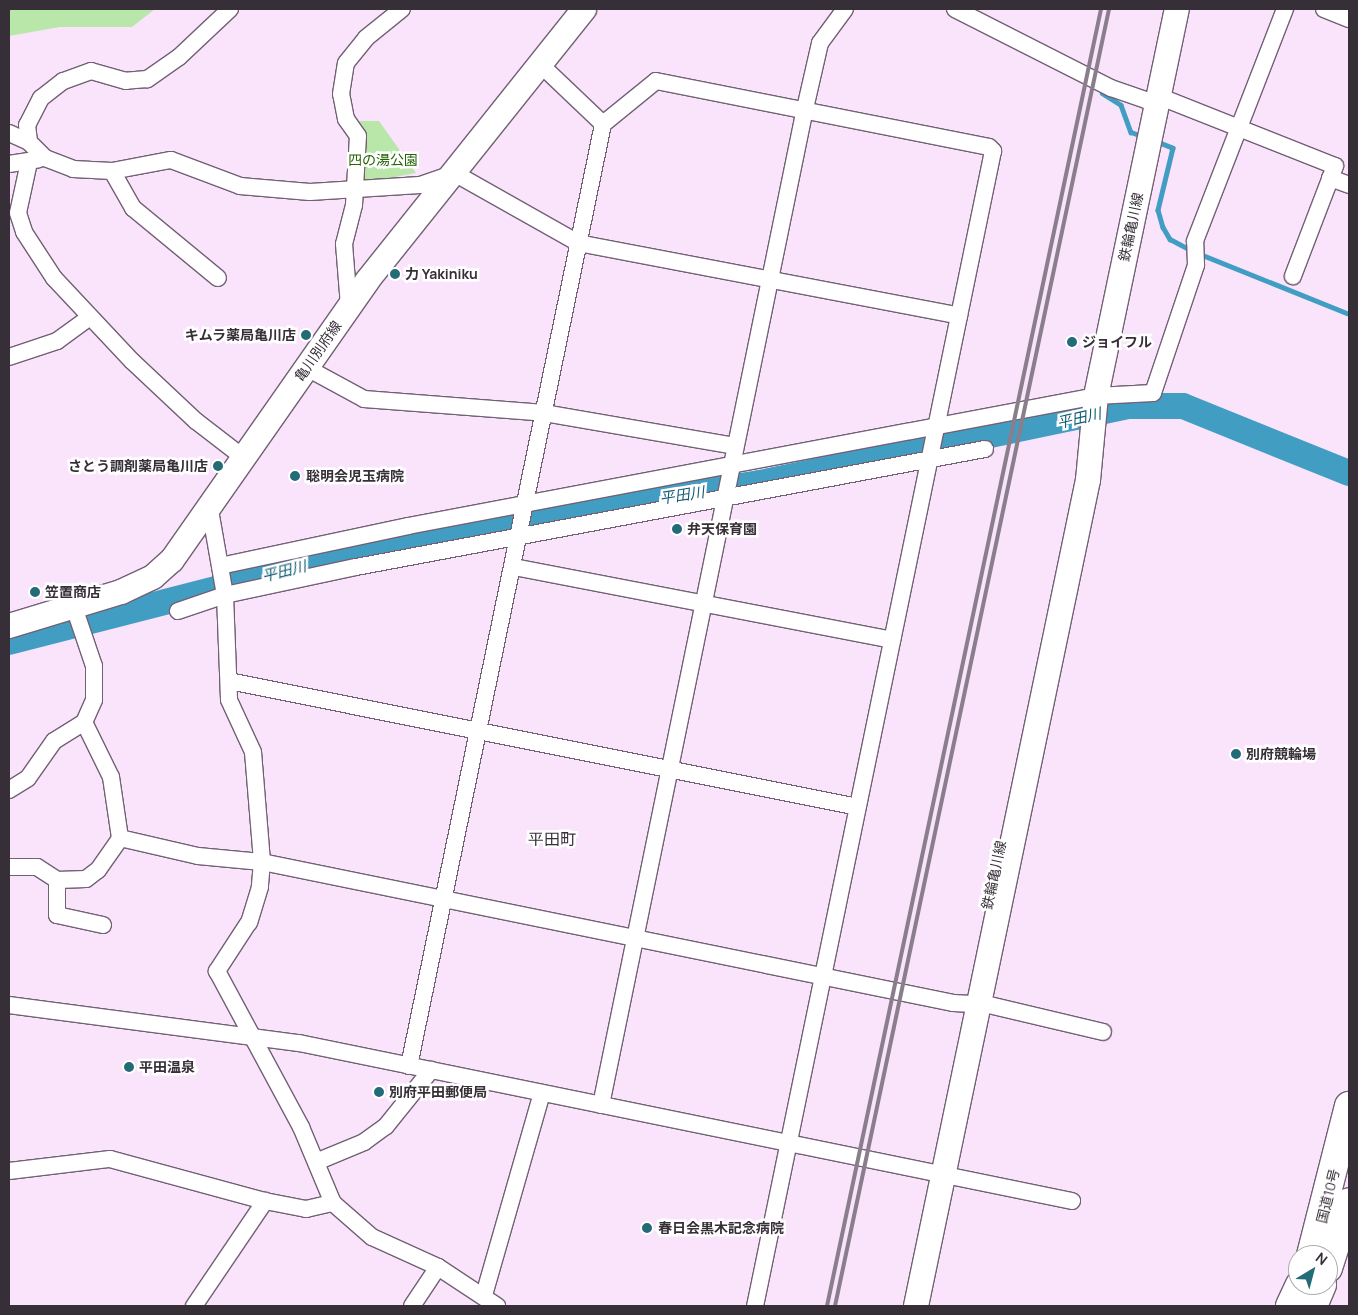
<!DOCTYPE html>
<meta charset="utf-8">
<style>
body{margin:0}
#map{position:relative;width:1358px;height:1315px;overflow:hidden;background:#f9e4fc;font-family:Manrope,"Noto Sans JP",sans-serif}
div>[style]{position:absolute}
.green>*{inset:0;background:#b9e7aa}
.stream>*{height:4.5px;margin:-2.25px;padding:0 2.25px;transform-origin:2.25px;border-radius:2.25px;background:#419ec2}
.river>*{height:26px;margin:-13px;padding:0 13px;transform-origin:13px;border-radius:13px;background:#419ec2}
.roads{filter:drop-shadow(1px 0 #726074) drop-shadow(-1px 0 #726074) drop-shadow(0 1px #726074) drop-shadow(0 -1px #726074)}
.minor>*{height:16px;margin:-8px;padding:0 8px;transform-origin:8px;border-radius:8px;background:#fff}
.secondary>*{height:24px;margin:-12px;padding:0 12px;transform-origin:12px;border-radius:12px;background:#fff}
.trunk>*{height:28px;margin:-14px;padding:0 14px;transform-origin:14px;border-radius:14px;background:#fff}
.rail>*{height:4px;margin:-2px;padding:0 2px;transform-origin:2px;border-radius:2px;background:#8a7d8c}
.dots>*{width:14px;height:14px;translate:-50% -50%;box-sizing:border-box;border:2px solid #fff;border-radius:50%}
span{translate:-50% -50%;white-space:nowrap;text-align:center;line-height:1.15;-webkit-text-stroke:5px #fff;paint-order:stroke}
.park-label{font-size:14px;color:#276206}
.street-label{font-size:14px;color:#372f38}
.poi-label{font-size:14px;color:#372f38;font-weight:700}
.left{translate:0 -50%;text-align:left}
.right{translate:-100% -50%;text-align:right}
.water-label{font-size:15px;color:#0f5a73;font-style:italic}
.quarter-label{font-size:16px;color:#372f38}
.frame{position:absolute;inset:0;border:10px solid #372f38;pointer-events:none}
.north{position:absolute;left:1288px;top:1245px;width:50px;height:50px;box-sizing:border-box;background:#fff;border:1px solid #afacaf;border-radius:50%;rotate:37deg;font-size:14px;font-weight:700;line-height:20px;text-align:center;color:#372f38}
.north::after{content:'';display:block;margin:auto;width:18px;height:22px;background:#226b77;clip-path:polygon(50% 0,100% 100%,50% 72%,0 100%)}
</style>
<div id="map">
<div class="green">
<i style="clip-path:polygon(9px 9px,155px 9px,132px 27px,60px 27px,9px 36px)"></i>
<i style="clip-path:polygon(357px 121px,379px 121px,416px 173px,363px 183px)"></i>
</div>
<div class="stream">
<i style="left:1102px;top:93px;width:22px;rotate:32deg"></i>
<i style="left:1121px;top:105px;width:29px;rotate:70deg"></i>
<i style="left:1131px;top:132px;width:12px;rotate:20deg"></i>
<i style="left:1156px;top:141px;width:18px;rotate:22deg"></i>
<i style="left:1173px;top:148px;width:64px;rotate:103.6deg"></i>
<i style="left:1158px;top:210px;width:18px;rotate:74deg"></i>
<i style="left:1163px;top:227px;width:14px;rotate:60deg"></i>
<i style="left:1170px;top:239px;width:26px;rotate:28deg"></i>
<i style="left:1200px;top:254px;width:161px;rotate:21.9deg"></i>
</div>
<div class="river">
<i style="left:9px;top:642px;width:358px;rotate:-14.4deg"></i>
<i style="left:356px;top:553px;width:208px;rotate:-10.8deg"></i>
<i style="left:560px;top:514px;width:202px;rotate:-8.8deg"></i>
<i style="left:760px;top:483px;width:375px;rotate:-11.8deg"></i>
<i style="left:1127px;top:406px;width:56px"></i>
<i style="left:1183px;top:406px;width:179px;rotate:22deg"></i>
</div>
<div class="roads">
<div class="minor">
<i style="left:230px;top:9px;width:70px;rotate:136.7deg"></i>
<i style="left:179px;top:57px;width:39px;rotate:145deg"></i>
<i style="left:147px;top:79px;width:21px;rotate:175deg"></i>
<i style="left:126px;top:81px;width:36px;rotate:-164deg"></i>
<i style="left:91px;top:71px;width:30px;rotate:160deg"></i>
<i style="left:63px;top:81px;width:28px;rotate:142deg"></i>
<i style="left:41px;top:98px;width:30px;rotate:117deg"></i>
<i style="left:27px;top:125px;width:17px;rotate:83deg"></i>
<i style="left:29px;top:142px;width:23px;rotate:45deg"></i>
<i style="left:45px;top:158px;width:30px;rotate:21deg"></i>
<i style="left:73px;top:169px;width:39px;rotate:3deg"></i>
<i style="left:112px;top:171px;width:60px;rotate:-10.6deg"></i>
<i style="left:171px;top:160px;width:74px;rotate:20.6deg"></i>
<i style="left:240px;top:186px;width:70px;rotate:4.9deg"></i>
<i style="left:310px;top:192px;width:110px;rotate:-3.6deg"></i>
<i style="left:420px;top:185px;width:36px;rotate:-19deg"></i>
<i style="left:454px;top:173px;width:142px;rotate:29.4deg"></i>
<i style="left:578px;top:243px;width:388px;rotate:10.8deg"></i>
<i style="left:955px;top:9px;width:175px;rotate:26.9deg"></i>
<i style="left:1111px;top:88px;width:39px;rotate:19deg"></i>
<i style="left:1148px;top:101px;width:11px;rotate:-27deg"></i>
<i style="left:1158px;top:96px;width:190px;rotate:21.6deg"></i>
<i style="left:1335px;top:166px;width:118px;rotate:110.9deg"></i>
<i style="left:1324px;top:9px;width:27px;rotate:22deg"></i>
<i style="left:540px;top:64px;width:87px;rotate:43.6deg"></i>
<i style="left:9px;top:133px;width:22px;rotate:24deg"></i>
<i style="left:29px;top:162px;width:52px;rotate:102.2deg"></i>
<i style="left:18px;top:213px;width:20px;rotate:72deg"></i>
<i style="left:24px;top:232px;width:55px;rotate:56.9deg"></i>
<i style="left:54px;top:278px;width:114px;rotate:46.8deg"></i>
<i style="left:132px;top:361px;width:88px;rotate:43.2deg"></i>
<i style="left:196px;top:421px;width:61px;rotate:37.6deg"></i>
<i style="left:9px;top:164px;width:30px;rotate:-9deg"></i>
<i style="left:112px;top:171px;width:43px;rotate:60.4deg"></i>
<i style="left:133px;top:208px;width:110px;rotate:39.5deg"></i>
<i style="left:1330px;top:178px;width:20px;rotate:20deg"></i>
<i style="left:349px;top:306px;width:62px;rotate:-94.6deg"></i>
<i style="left:344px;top:244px;width:40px;rotate:-75.6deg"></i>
<i style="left:354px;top:205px;width:69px;rotate:-86.7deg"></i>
<i style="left:358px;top:136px;width:21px;rotate:-125deg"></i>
<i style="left:346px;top:119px;width:25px;rotate:-101deg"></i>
<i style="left:341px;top:94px;width:31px;rotate:-81deg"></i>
<i style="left:346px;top:63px;width:32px;rotate:-51deg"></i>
<i style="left:366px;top:38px;width:46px;rotate:-38.9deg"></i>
<i style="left:9px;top:357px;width:51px;rotate:-18.4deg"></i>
<i style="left:57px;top:341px;width:41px;rotate:-36deg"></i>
<i style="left:307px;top:368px;width:65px;rotate:28.5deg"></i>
<i style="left:364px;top:399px;width:181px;rotate:4.4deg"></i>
<i style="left:544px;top:413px;width:194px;rotate:9.8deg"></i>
<i style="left:210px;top:510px;width:86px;rotate:80deg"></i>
<i style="left:225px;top:595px;width:105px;rotate:87.8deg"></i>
<i style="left:229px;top:700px;width:57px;rotate:65.2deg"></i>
<i style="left:253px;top:752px;width:110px;rotate:85.3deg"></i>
<i style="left:262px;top:862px;width:25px;rotate:95deg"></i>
<i style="left:260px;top:887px;width:37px;rotate:107deg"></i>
<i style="left:249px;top:922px;width:59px;rotate:123.1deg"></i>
<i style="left:217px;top:971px;width:177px;rotate:61.7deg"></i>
<i style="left:301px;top:1127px;width:82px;rotate:67.2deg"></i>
<i style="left:333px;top:1203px;width:52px;rotate:41.1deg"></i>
<i style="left:372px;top:1237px;width:72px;rotate:24.4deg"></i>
<i style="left:438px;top:1267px;width:71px;rotate:33.5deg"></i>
<i style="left:220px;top:566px;width:192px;rotate:-12deg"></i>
<i style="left:408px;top:526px;width:700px;rotate:-10.7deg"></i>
<i style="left:1096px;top:396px;width:57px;rotate:-3deg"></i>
<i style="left:1153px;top:393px;width:135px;rotate:-71.4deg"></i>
<i style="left:1196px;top:265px;width:24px;rotate:-92deg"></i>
<i style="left:1195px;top:241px;width:249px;rotate:-68.8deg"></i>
<i style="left:514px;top:567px;width:385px;rotate:10.9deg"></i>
<i style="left:74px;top:607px;width:62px;rotate:71.3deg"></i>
<i style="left:94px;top:666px;width:34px;rotate:90deg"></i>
<i style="left:94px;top:700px;width:24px;rotate:114deg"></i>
<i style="left:84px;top:722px;width:61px;rotate:63.9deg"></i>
<i style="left:111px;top:777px;width:62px;rotate:81.6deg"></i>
<i style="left:120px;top:838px;width:80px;rotate:13deg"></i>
<i style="left:198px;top:856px;width:64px;rotate:5.4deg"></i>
<i style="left:262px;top:862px;width:705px;rotate:11.53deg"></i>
<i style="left:953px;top:1003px;width:36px;rotate:3deg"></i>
<i style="left:989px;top:1005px;width:117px;rotate:13.3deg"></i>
<i style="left:178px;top:611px;width:50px;rotate:-18.8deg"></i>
<i style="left:225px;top:595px;width:134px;rotate:-12.1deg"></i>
<i style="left:356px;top:567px;width:640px;rotate:-10.63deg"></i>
<i style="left:229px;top:681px;width:641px;rotate:11.33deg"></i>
<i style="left:9px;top:790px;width:22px;rotate:-32deg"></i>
<i style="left:28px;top:778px;width:45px;rotate:-54.9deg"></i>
<i style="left:54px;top:741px;width:36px;rotate:-32deg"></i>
<i style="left:9px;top:867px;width:28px"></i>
<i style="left:37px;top:867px;width:24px;rotate:33deg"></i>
<i style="left:57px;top:880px;width:29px;rotate:-2deg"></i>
<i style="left:86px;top:879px;width:15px;rotate:-37deg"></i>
<i style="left:98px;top:870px;width:39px;rotate:-55deg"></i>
<i style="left:57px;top:880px;width:35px;rotate:90deg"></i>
<i style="left:57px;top:915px;width:47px;rotate:12.3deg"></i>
<i style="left:9px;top:1005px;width:292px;rotate:7.5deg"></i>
<i style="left:299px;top:1043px;width:789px;rotate:11.55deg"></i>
<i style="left:409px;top:1066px;width:962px;rotate:-78.36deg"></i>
<i style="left:603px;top:124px;width:68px;rotate:-39.1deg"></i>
<i style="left:656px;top:81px;width:339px;rotate:11.2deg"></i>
<i style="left:989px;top:147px;width:6px;rotate:45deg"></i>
<i style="left:993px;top:151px;width:1179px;rotate:101.64deg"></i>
<i style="left:601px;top:1105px;width:1013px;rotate:-78.43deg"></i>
<i style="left:804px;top:113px;width:72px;rotate:-77.1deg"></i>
<i style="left:820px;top:43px;width:42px;rotate:-53.7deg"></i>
<i style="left:316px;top:1162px;width:52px;rotate:-22.6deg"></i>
<i style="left:364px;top:1142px;width:27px;rotate:-36deg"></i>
<i style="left:386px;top:1126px;width:72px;rotate:-51.2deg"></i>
<i style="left:9px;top:1171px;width:102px;rotate:-6.8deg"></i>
<i style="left:110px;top:1159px;width:161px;rotate:15.2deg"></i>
<i style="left:265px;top:1201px;width:42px;rotate:11deg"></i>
<i style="left:306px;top:1209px;width:28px;rotate:-13deg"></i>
<i style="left:484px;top:1295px;width:210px;rotate:-74deg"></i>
<i style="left:194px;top:1306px;width:127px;rotate:-55.9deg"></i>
<i style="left:412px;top:1306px;width:47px;rotate:-56.3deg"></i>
</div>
<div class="secondary">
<i style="left:9px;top:626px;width:117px;rotate:-16.9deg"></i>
<i style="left:121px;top:592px;width:35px;rotate:-25deg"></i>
<i style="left:153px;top:577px;width:25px;rotate:-42deg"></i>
<i style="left:172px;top:560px;width:340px;rotate:-55deg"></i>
<i style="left:367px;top:281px;width:348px;rotate:-51.4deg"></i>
<i style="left:916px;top:1306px;width:844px;rotate:-78.24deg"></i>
<i style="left:1088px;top:480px;width:84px;rotate:-84.6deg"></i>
<i style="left:1096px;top:396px;width:395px;rotate:-78.2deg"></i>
</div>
<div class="trunk">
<i style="left:1311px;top:1255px;width:154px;rotate:-75.7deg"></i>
<i style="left:1328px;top:1268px;width:69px;rotate:-72.3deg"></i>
<i style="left:1290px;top:1306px;width:23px;rotate:-65deg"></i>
<i style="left:1313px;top:1306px;width:23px;rotate:-67deg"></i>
</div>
</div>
<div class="rail">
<i style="left:827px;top:1306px;width:1326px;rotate:-78.07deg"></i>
<i style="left:835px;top:1306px;width:1326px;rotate:-78.07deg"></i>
</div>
<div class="dots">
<i style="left:395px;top:274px;background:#226b77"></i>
<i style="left:306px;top:335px;background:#226b77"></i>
<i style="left:1072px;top:342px;background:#226b77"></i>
<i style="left:218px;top:466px;background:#226b77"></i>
<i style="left:295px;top:476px;background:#226b77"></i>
<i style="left:677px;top:529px;background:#226b77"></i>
<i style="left:35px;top:592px;background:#226b77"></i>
<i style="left:1236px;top:754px;background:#226b77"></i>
<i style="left:129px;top:1067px;background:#226b77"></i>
<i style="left:379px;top:1092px;background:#226b77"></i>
<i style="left:647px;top:1228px;background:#226b77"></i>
</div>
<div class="park-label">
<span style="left:383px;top:160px">四の湯公園</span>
</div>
<div class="street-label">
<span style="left:1131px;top:227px;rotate:-78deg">鉄輪亀川線</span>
<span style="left:318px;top:351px;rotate:-55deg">亀川別府線</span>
<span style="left:994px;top:875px;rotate:-78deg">鉄輪亀川線</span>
<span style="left:1328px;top:1196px;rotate:-76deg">国道10号</span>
</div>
<div class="poi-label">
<span class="left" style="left:405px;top:274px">力 Yakiniku</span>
<span class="right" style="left:296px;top:335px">キムラ薬局亀川店</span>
<span class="left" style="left:1082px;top:342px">ジョイフル</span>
<span class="right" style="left:208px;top:466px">さとう調剤薬局亀川店</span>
<span class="left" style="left:306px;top:476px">聡明会児玉病院</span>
<span class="left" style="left:687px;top:529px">弁天保育園</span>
<span class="left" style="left:45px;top:592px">笠置商店</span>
<span class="left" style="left:1246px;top:754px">別府競輪場</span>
<span class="left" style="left:139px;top:1067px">平田温泉</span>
<span class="left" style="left:389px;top:1092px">別府平田郵便局</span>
<span class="left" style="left:658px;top:1228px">春日会黒木記念病院</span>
</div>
<div class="water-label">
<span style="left:1079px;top:418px;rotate:-13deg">平田川</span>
<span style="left:682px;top:495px;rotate:-9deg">平田川</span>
<span style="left:284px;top:571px;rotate:-14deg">平田川</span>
</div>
<div class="quarter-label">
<span style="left:552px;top:839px">平田町</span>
</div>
<div class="frame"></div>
<div class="north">N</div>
</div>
